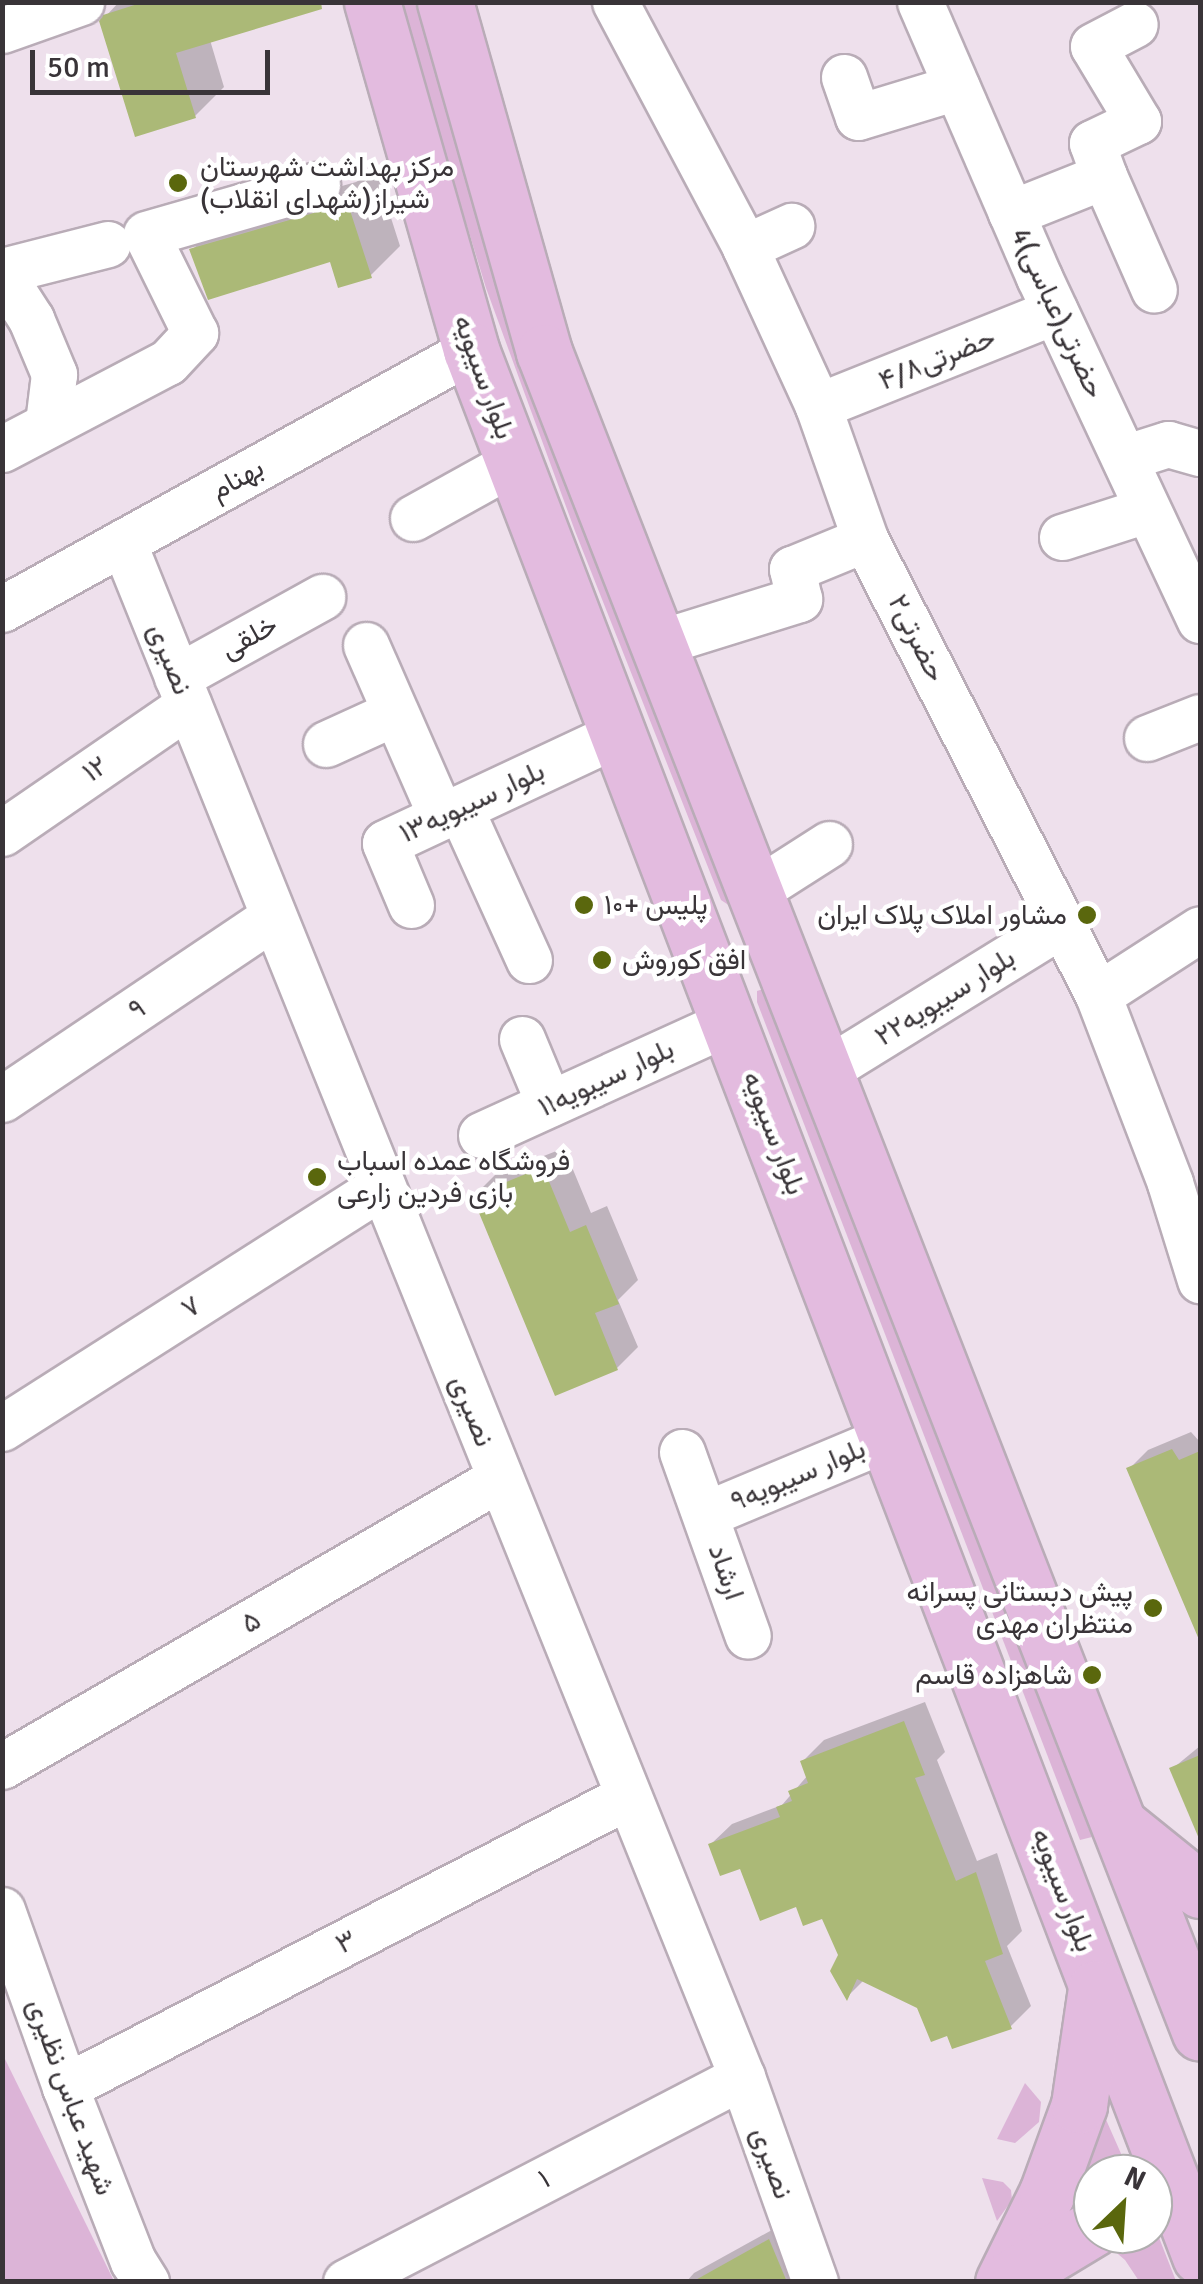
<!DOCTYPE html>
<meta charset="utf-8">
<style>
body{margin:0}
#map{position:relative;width:1203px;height:2284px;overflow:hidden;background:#eee0ec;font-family:Signika,Vazirmatn,sans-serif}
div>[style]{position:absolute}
.green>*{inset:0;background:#dcb4d7}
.shadow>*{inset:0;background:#0003}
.building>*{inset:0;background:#abb977}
.roads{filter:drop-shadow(2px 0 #b9acb7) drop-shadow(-2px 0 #b9acb7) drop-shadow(0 2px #b9acb7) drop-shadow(0 -2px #b9acb7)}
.minor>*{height:45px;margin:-22.5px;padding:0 22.5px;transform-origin:22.5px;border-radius:22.5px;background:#fff}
.major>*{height:55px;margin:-27.5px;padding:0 27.5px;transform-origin:27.5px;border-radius:27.5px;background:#e3bbdf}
.dots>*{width:28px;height:28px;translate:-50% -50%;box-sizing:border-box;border:5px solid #fff;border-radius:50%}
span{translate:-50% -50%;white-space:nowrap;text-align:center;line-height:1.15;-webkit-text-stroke:9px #fff;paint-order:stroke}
.poi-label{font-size:28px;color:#393438}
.left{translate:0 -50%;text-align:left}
.right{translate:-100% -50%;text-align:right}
.street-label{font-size:28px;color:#393438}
.frame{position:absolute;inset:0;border:5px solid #393438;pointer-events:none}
.north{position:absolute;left:1073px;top:2154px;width:100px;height:100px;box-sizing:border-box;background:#fff;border:2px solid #b0aeaf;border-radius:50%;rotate:25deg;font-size:28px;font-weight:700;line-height:40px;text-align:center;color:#393438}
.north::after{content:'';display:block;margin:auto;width:35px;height:45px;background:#5a670d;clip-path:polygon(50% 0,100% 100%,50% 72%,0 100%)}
.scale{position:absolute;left:30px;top:50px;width:240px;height:45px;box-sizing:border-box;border:5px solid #393438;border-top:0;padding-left:12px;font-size:30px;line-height:35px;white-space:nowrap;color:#393438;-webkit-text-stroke:8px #fff;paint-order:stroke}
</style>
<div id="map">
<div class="green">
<i style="clip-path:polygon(399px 3px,415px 3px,519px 338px,735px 899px,730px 906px,721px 900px,575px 531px,486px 288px)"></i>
<i style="clip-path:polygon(766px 988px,774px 995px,1092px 1837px,1080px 1840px,757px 1002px,757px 991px)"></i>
<i style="clip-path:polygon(2px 2055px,3px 2055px,114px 2281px,3px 2281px)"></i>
<i style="clip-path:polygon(1025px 2083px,1041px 2102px,1039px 2122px,1015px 2143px,997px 2139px)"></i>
<i style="clip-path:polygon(1100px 2106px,1130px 2174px,1093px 2174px,1093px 2208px,1063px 2228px)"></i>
<i style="clip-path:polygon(982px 2178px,1003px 2182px,1011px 2190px,1012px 2200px,997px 2221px)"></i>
<i style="clip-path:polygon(1158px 2235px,1176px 2281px,1139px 2281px,1125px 2260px,1105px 2243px)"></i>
</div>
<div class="shadow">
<i style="clip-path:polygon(119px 2px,303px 2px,210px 40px,224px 87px,195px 116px,105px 17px)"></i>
<i style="clip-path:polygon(376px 171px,400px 246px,370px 276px,332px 259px,192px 250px,222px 220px,356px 182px)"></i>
<i style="clip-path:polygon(564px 1148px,591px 1213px,607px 1206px,638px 1280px,618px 1300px,638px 1347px,617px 1368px,474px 1196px,495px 1175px)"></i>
<i style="clip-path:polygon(1191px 1432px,1200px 1442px,1200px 1635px,1129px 1469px,1148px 1450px)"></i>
<i style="clip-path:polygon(925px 1702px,945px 1752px,937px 1760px,977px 1861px,997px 1853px,1022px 1931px,1007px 1946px,1031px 2006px,1010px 2027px,948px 2032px,919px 2006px,864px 1980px,848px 1996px,840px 1955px,824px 1916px,798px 1904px,711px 1844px,732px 1824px,782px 1805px,808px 1775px,803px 1761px,824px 1740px)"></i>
<i style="clip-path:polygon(1200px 1746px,1200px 1835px,1172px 1769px)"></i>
<i style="clip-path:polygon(790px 2220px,823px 2282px,686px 2282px,694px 2273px)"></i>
</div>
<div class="building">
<i style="clip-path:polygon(144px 2px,321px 2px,322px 9px,176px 53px,196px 118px,135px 137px,99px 21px,103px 15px)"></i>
<i style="clip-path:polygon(346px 198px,372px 278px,338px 288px,330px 262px,208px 300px,189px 249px,324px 210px)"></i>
<i style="clip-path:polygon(543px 1167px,570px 1232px,586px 1225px,619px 1304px,595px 1313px,618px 1370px,555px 1396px,472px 1196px)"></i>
<i style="clip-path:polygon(1172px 1449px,1179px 1460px,1200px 1451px,1200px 1642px,1126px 1468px)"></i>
<i style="clip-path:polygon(904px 1721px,925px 1775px,915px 1778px,956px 1881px,976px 1872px,1003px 1954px,985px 1961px,1012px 2029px,952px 2049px,947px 2036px,931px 2042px,917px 2008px,857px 1979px,847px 2001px,830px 1971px,838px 1955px,822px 1919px,803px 1926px,796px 1907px,760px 1921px,740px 1869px,720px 1876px,708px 1844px,780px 1817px,776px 1807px,792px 1801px,788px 1791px,808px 1783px,800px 1761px)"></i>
<i style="clip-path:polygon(1200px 1755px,1200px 1841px,1169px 1768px)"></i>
<i style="clip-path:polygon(769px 2239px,787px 2282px,692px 2282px)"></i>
</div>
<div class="roads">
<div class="minor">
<i style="left:615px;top:2px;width:277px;rotate:62deg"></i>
<i style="left:745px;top:247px;width:175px;rotate:65.3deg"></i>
<i style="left:818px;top:406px;width:141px;rotate:70.5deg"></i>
<i style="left:865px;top:539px;width:512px;rotate:62.93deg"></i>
<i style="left:1098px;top:995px;width:201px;rotate:69deg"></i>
<i style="left:1170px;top:1183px;width:102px;rotate:72.8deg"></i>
<i style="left:920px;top:2px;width:300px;rotate:66.6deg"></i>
<i style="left:1039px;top:277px;width:379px;rotate:64.9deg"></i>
<i style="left:2px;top:30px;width:84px;rotate:-19.5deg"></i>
<i style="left:844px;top:77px;width:42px;rotate:70.7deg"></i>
<i style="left:858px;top:117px;width:103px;rotate:-16.9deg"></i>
<i style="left:1104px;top:176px;width:124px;rotate:66.3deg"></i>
<i style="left:1011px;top:213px;width:100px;rotate:-21.7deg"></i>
<i style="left:1104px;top:176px;width:35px;rotate:-110deg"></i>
<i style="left:1092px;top:143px;width:51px;rotate:-25.6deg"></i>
<i style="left:1138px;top:121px;width:87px;rotate:-121deg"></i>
<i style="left:1093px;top:46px;width:47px;rotate:-27.6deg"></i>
<i style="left:745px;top:247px;width:51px;rotate:-24.5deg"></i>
<i style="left:2px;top:271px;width:109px;rotate:-14.3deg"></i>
<i style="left:2px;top:274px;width:54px;rotate:57.2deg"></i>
<i style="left:31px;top:319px;width:60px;rotate:67.3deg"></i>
<i style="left:54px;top:374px;width:49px;rotate:97deg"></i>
<i style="left:818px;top:406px;width:255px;rotate:-21.8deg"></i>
<i style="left:2px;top:449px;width:187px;rotate:-27.7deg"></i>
<i style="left:168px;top:362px;width:40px;rotate:-47deg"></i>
<i style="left:195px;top:333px;width:110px;rotate:-116.3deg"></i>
<i style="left:146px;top:234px;width:178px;rotate:-16deg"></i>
<i style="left:1127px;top:457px;width:43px;rotate:-17.6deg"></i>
<i style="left:1168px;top:444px;width:33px;rotate:16deg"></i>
<i style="left:413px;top:518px;width:115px;rotate:-29deg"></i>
<i style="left:1062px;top:537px;width:88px;rotate:-17.8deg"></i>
<i style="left:123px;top:542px;width:1655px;rotate:68.04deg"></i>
<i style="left:742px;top:2077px;width:218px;rotate:70.4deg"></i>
<i style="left:2px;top:609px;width:536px;rotate:-28.91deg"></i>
<i style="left:658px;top:643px;width:148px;rotate:-17.3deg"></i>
<i style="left:799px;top:599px;width:31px;rotate:-103deg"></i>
<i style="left:792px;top:569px;width:79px;rotate:-22.3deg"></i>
<i style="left:366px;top:645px;width:187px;rotate:66.3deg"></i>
<i style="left:177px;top:677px;width:166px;rotate:-28.9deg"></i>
<i style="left:1147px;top:738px;width:57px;rotate:-21.6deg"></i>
<i style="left:326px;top:744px;width:75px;rotate:-24.5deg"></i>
<i style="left:460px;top:808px;width:167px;rotate:65.6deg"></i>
<i style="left:2px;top:833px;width:226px;rotate:-34.5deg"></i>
<i style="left:754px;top:892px;width:89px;rotate:-32.6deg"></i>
<i style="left:411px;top:905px;width:67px;rotate:-112.8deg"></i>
<i style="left:385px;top:843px;width:259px;rotate:-25.1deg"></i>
<i style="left:1098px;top:995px;width:121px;rotate:-32.9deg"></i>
<i style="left:522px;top:1039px;width:70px;rotate:67.4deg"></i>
<i style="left:826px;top:1070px;width:280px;rotate:-31.7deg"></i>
<i style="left:2px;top:1099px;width:324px;rotate:-33.9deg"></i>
<i style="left:481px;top:1135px;width:275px;rotate:-24.5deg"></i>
<i style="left:2px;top:1428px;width:448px;rotate:-32.5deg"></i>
<i style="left:682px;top:1452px;width:195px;rotate:70.3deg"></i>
<i style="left:706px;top:1514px;width:199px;rotate:-22.7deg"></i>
<i style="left:2px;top:1766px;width:575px;rotate:-30.04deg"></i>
<i style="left:2px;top:1910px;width:188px;rotate:70.4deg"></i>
<i style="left:65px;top:2087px;width:187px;rotate:68.7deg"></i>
<i style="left:133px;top:2261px;width:25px;rotate:58deg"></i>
<i style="left:65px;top:2087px;width:634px;rotate:-27.33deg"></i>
<i style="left:346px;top:2282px;width:446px;rotate:-27.4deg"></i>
</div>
<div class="major">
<i style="left:372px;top:2px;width:362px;rotate:74.1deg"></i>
<i style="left:471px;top:350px;width:2041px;rotate:69.07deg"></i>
<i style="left:445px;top:2px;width:364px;rotate:74.2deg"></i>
<i style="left:544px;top:352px;width:1804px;rotate:68.68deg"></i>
<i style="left:1121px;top:1826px;width:102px;rotate:39deg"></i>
<i style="left:1003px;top:2282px;width:99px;rotate:-63.7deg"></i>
<i style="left:1047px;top:2193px;width:94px;rotate:-70deg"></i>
<i style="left:1079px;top:2105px;width:118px;rotate:-81.7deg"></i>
<i style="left:1004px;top:2282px;width:104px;rotate:-31.2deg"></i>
</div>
</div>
<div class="dots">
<i style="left:178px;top:183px;background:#5a670d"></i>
<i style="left:584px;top:905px;background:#5a670d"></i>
<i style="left:1087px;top:915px;background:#5a670d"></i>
<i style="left:602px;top:960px;background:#5a670d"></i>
<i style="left:317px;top:1177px;background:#5a670d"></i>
<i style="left:1153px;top:1608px;background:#5a670d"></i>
<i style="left:1092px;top:1675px;background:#5a670d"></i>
</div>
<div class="poi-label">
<span class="left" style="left:200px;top:183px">مرکز بهداشت شهرستان<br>شیراز(شهدای انقلاب)</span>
<span class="left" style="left:604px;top:905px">پلیس +۱۰</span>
<span class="right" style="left:1067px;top:915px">مشاور املاک پلاک ایران</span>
<span class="left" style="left:622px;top:960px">افق کوروش</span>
<span class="left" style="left:337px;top:1177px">فروشگاه عمده اسباب<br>بازی فردین زارعی</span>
<span class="right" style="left:1133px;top:1608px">پیش دبستانی پسرانه<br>منتظران مهدی</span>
<span class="right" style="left:1072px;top:1675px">شاهزاده قاسم</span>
</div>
<div class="street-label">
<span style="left:1058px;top:313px;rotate:65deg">4حضرتی(عباسی)</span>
<span style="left:937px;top:359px;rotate:-22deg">حضرتی۴/۸</span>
<span style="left:484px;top:377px;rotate:70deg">بلوار سیبویه</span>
<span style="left:237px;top:479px;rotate:-29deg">بهنام</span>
<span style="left:249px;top:637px;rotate:-29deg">خلقی</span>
<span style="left:917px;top:638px;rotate:63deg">حضرتی۲</span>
<span style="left:170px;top:659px;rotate:68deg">نصیری</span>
<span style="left:95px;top:769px;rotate:-35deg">۱۲</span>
<span style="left:472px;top:802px;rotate:-25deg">بلوار سیبویه۱۳</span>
<span style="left:945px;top:997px;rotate:-32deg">بلوار سیبویه۲۲</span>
<span style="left:137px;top:1009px;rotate:-34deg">۹</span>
<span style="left:606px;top:1078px;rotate:-25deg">بلوار سیبویه۱۱</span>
<span style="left:774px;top:1133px;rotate:69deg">بلوار سیبویه</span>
<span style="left:191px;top:1307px;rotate:-33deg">۷</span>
<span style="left:472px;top:1411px;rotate:68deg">نصیری</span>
<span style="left:798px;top:1475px;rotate:-23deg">بلوار سیبویه۹</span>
<span style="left:726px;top:1572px;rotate:71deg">ارشاد</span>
<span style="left:251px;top:1622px;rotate:-30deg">۵</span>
<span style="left:1063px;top:1890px;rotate:69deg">بلوار سیبویه</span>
<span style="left:346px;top:1942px;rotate:-27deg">۳</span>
<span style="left:71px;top:2097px;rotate:70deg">شهید عباس نظیری</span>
<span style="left:772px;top:2163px;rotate:70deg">نصیری</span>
<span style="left:544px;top:2179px;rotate:-27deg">۱</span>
</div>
<div class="frame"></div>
<div class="north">N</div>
<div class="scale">50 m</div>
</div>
